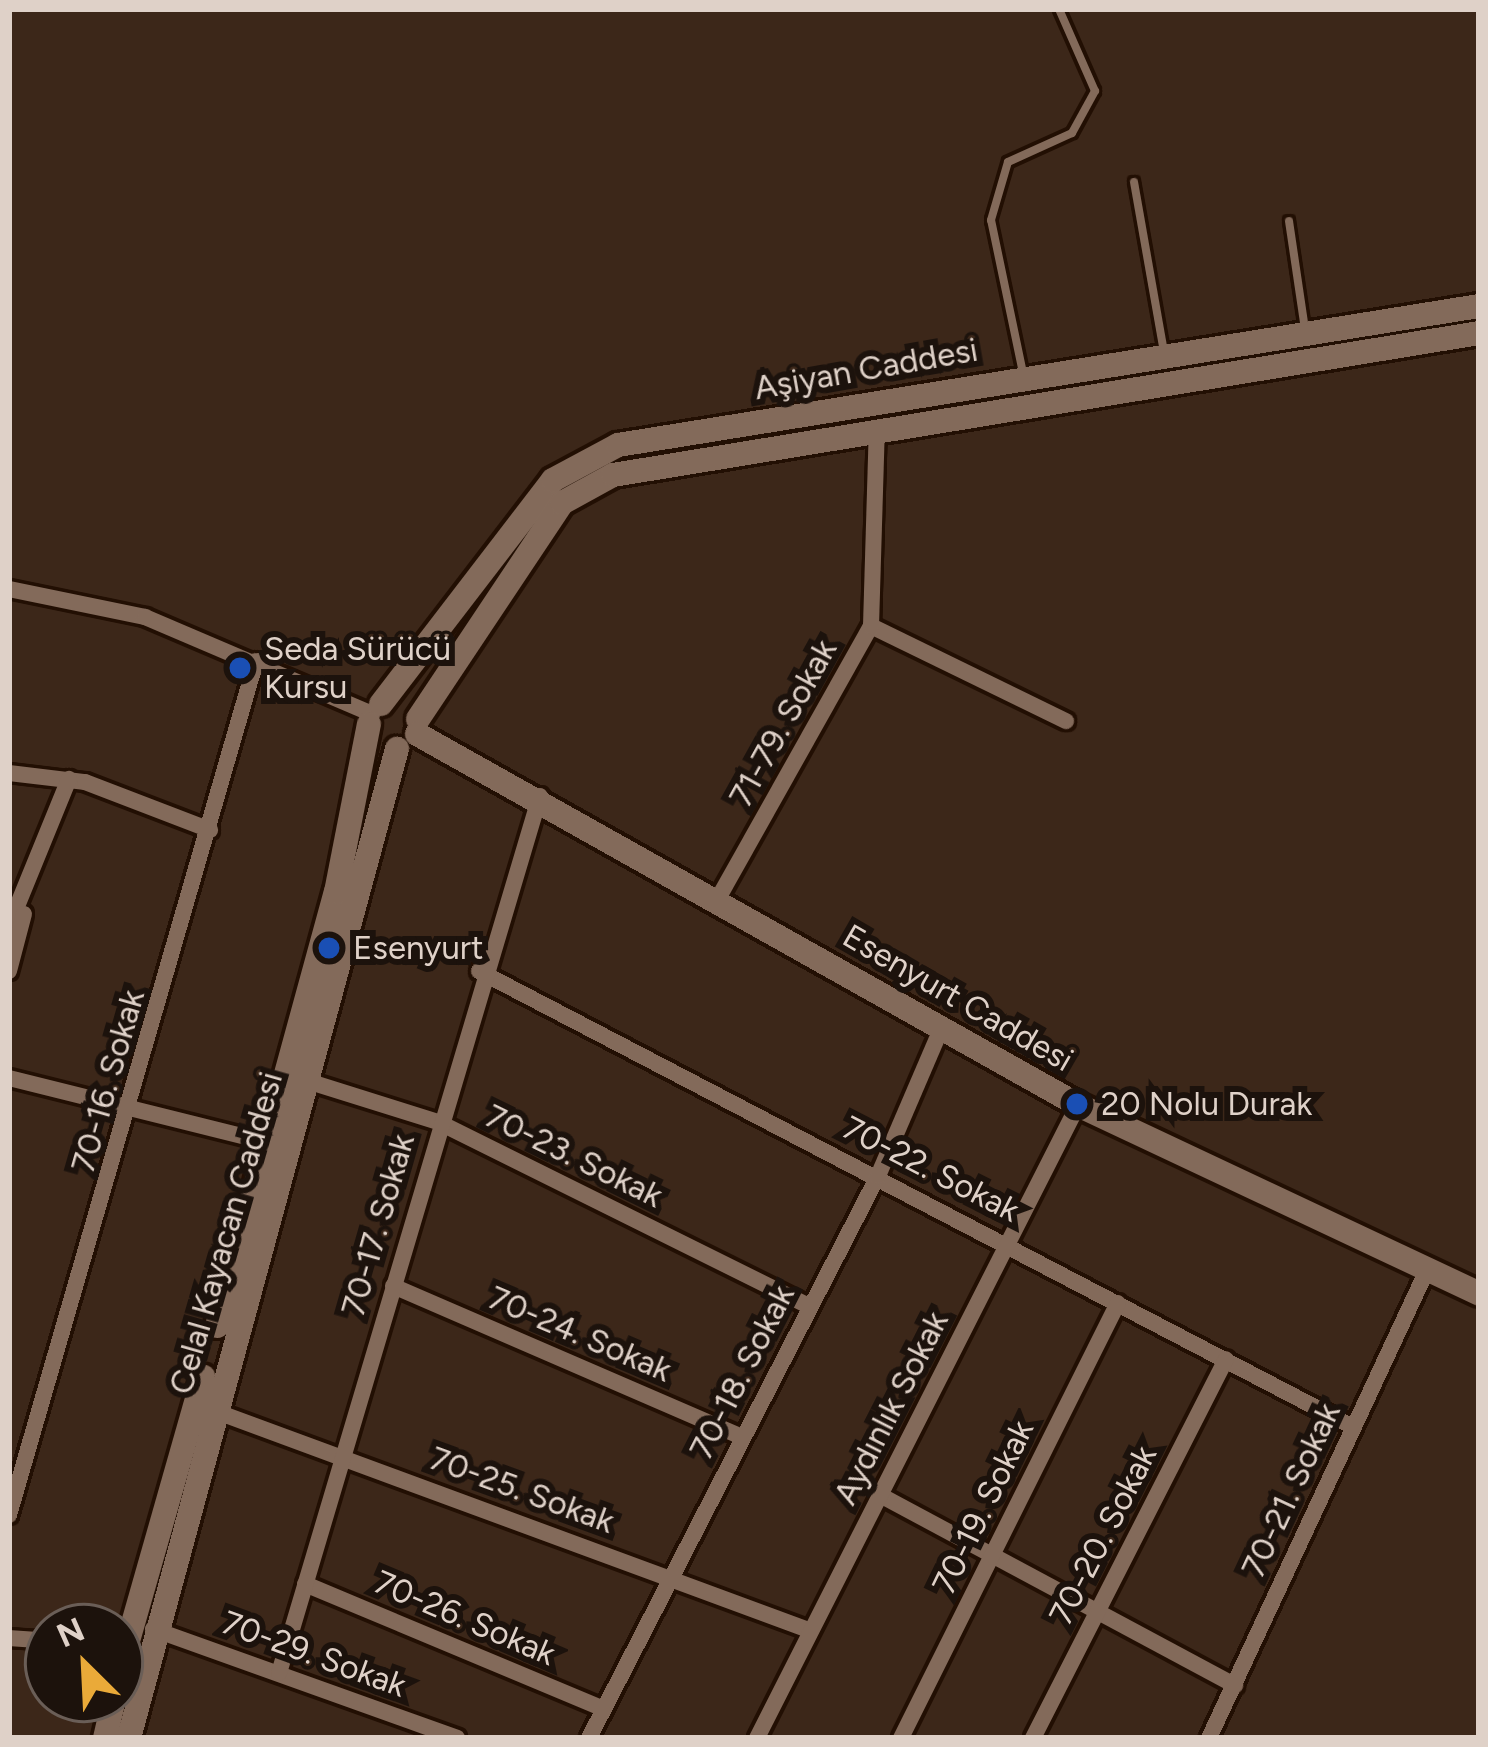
<!DOCTYPE html>
<meta charset="utf-8">
<style>
body{margin:0}
#map{position:relative;width:1488px;height:1747px;overflow:hidden;background:#3c2719;font-family:Figtree,sans-serif}
div>[style]{position:absolute}
.roads{filter:drop-shadow(3px 0 #220f03) drop-shadow(-3px 0 #220f03) drop-shadow(0 3px #220f03) drop-shadow(0 -3px #220f03)}
.lane>*{height:8px;margin:-4px;padding:0 4px;transform-origin:4px;border-radius:4px;background:#836a5a}
.street>*{height:16px;margin:-8px;padding:0 8px;transform-origin:8px;border-radius:8px;background:#836a5a}
.secondary>*{height:24px;margin:-12px;padding:0 12px;transform-origin:12px;border-radius:12px;background:#836a5a}
.dots>*{width:33px;height:33px;translate:-50% -50%;box-sizing:border-box;border:6px solid #1c120c;border-radius:50%}
span{translate:-50% -50%;white-space:nowrap;text-align:center;line-height:1.15;-webkit-text-stroke:12px #1c120c;paint-order:stroke}
.street-label{font-size:33px;color:#dfd1c8}
.poi-label{font-size:33px;color:#dfd1c8}
.left{translate:0 -50%;text-align:left}
.frame{position:absolute;inset:0;border:12px solid #dfd1c8;pointer-events:none}
.north{position:absolute;left:24px;top:1603px;width:120px;height:120px;box-sizing:border-box;background:#1c120c;border:3px solid #6a5e57;border-radius:50%;rotate:336deg;font-size:33px;font-weight:700;line-height:48px;text-align:center;color:#dfd1c8}
.north::after{content:'';display:block;margin:auto;width:42px;height:54px;background:#eaaa39;clip-path:polygon(50% 0,100% 100%,50% 72%,0 100%)}
</style>
<div id="map">
<div class="roads">
<div class="lane">
<i style="left:1134px;top:182px;width:173px;rotate:80deg"></i>
<i style="left:1289px;top:221px;width:110px;rotate:81.6deg"></i>
<i style="left:1023px;top:373px;width:156px;rotate:-101.8deg"></i>
<i style="left:991px;top:220px;width:60px;rotate:-73.7deg"></i>
<i style="left:1008px;top:162px;width:70px;rotate:-24.4deg"></i>
<i style="left:1072px;top:133px;width:48px;rotate:-61.3deg"></i>
<i style="left:1095px;top:91px;width:90px;rotate:-113.7deg"></i>
</div>
<div class="street">
<i style="left:9px;top:589px;width:139px;rotate:11.6deg"></i>
<i style="left:145px;top:617px;width:247px;rotate:23.1deg"></i>
<i style="left:871px;top:626px;width:217px;rotate:26deg"></i>
<i style="left:9px;top:773px;width:77px;rotate:6.8deg"></i>
<i style="left:85px;top:782px;width:134px;rotate:21deg"></i>
<i style="left:720px;top:895px;width:308px;rotate:-60.7deg"></i>
<i style="left:871px;top:626px;width:198px;rotate:-88.3deg"></i>
<i style="left:9px;top:926px;width:159px;rotate:-67.8deg"></i>
<i style="left:9px;top:971px;width:59px;rotate:-75.3deg"></i>
<i style="left:479px;top:971px;width:986px;rotate:27.55deg"></i>
<i style="left:9px;top:1078px;width:268px;rotate:14deg"></i>
<i style="left:304px;top:1080px;width:140px;rotate:17.4deg"></i>
<i style="left:438px;top:1122px;width:415px;rotate:26.4deg"></i>
<i style="left:393px;top:1286px;width:380px;rotate:23.4deg"></i>
<i style="left:212px;top:1410px;width:638px;rotate:20.25deg"></i>
<i style="left:880px;top:1495px;width:403px;rotate:28.2deg"></i>
<i style="left:9px;top:1515px;width:889px;rotate:-73.87deg"></i>
<i style="left:305px;top:1584px;width:321px;rotate:22.7deg"></i>
<i style="left:153px;top:1629px;width:323px;rotate:19.7deg"></i>
<i style="left:9px;top:1638px;width:39px;rotate:4deg"></i>
<i style="left:279px;top:1673px;width:915px;rotate:-73.43deg"></i>
<i style="left:589px;top:1738px;width:632px;rotate:-62.79deg"></i>
<i style="left:878px;top:1176px;width:160px;rotate:-66.8deg"></i>
<i style="left:757px;top:1738px;width:710px;rotate:-63.11deg"></i>
<i style="left:901px;top:1738px;width:486px;rotate:-63.5deg"></i>
<i style="left:1033px;top:1738px;width:425px;rotate:-63deg"></i>
<i style="left:1209px;top:1738px;width:519px;rotate:-65.02deg"></i>
</div>
<div class="secondary">
<i style="left:381px;top:704px;width:282px;rotate:-52.5deg"></i>
<i style="left:553px;top:480px;width:74px;rotate:-28.3deg"></i>
<i style="left:618px;top:445px;width:872px;rotate:-9.17deg"></i>
<i style="left:418px;top:719px;width:260px;rotate:-56.3deg"></i>
<i style="left:562px;top:503px;width:58px;rotate:-28.8deg"></i>
<i style="left:613px;top:475px;width:878px;rotate:-9.31deg"></i>
<i style="left:417px;top:734px;width:758px;rotate:29.3deg"></i>
<i style="left:1078px;top:1105px;width:443px;rotate:25.2deg"></i>
<i style="left:217px;top:1326px;width:450px;rotate:-74.7deg"></i>
<i style="left:336px;top:892px;width:171px;rotate:-78.9deg"></i>
<i style="left:120px;top:1669px;width:304px;rotate:-74.1deg"></i>
<i style="left:105px;top:1738px;width:40px;rotate:-77deg"></i>
<i style="left:129px;top:1738px;width:1025px;rotate:-74.84deg"></i>
</div>
</div>
<div class="dots">
<i style="left:240px;top:668px;background:#1a4fb4"></i>
<i style="left:329px;top:948px;background:#1a4fb4"></i>
<i style="left:1077px;top:1104px;background:#1a4fb4"></i>
</div>
<div class="street-label">
<span style="left:866px;top:369px;rotate:-10deg">Aşiyan Caddesi</span>
<span style="left:783px;top:723px;rotate:-61deg">71-79. Sokak</span>
<span style="left:958px;top:998px;rotate:30deg">Esenyurt Caddesi</span>
<span style="left:108px;top:1081px;rotate:-74deg">70-16. Sokak</span>
<span style="left:574px;top:1156px;rotate:26deg">70-23. Sokak</span>
<span style="left:931px;top:1169px;rotate:27deg">70-22. Sokak</span>
<span style="left:378px;top:1225px;rotate:-74deg">70-17. Sokak</span>
<span style="left:226px;top:1233px;rotate:-74deg">Celal Kayacan Caddesi</span>
<span style="left:580px;top:1334px;rotate:23deg">70-24. Sokak</span>
<span style="left:742px;top:1372px;rotate:-63deg">70-18. Sokak</span>
<span style="left:891px;top:1408px;rotate:-63deg">Aydınlık Sokak</span>
<span style="left:522px;top:1490px;rotate:20deg">70-25. Sokak</span>
<span style="left:1291px;top:1490px;rotate:-65deg">70-21. Sokak</span>
<span style="left:983px;top:1507px;rotate:-64deg">70-19. Sokak</span>
<span style="left:1103px;top:1535px;rotate:-63deg">70-20. Sokak</span>
<span style="left:465px;top:1618px;rotate:23deg">70-26. Sokak</span>
<span style="left:314px;top:1654px;rotate:20deg">70-29. Sokak</span>
</div>
<div class="poi-label">
<span class="left" style="left:264px;top:668px">Seda Sürücü<br>Kursu</span>
<span class="left" style="left:353px;top:948px">Esenyurt</span>
<span class="left" style="left:1101px;top:1104px">20 Nolu Durak</span>
</div>
<div class="frame"></div>
<div class="north">N</div>
</div>
